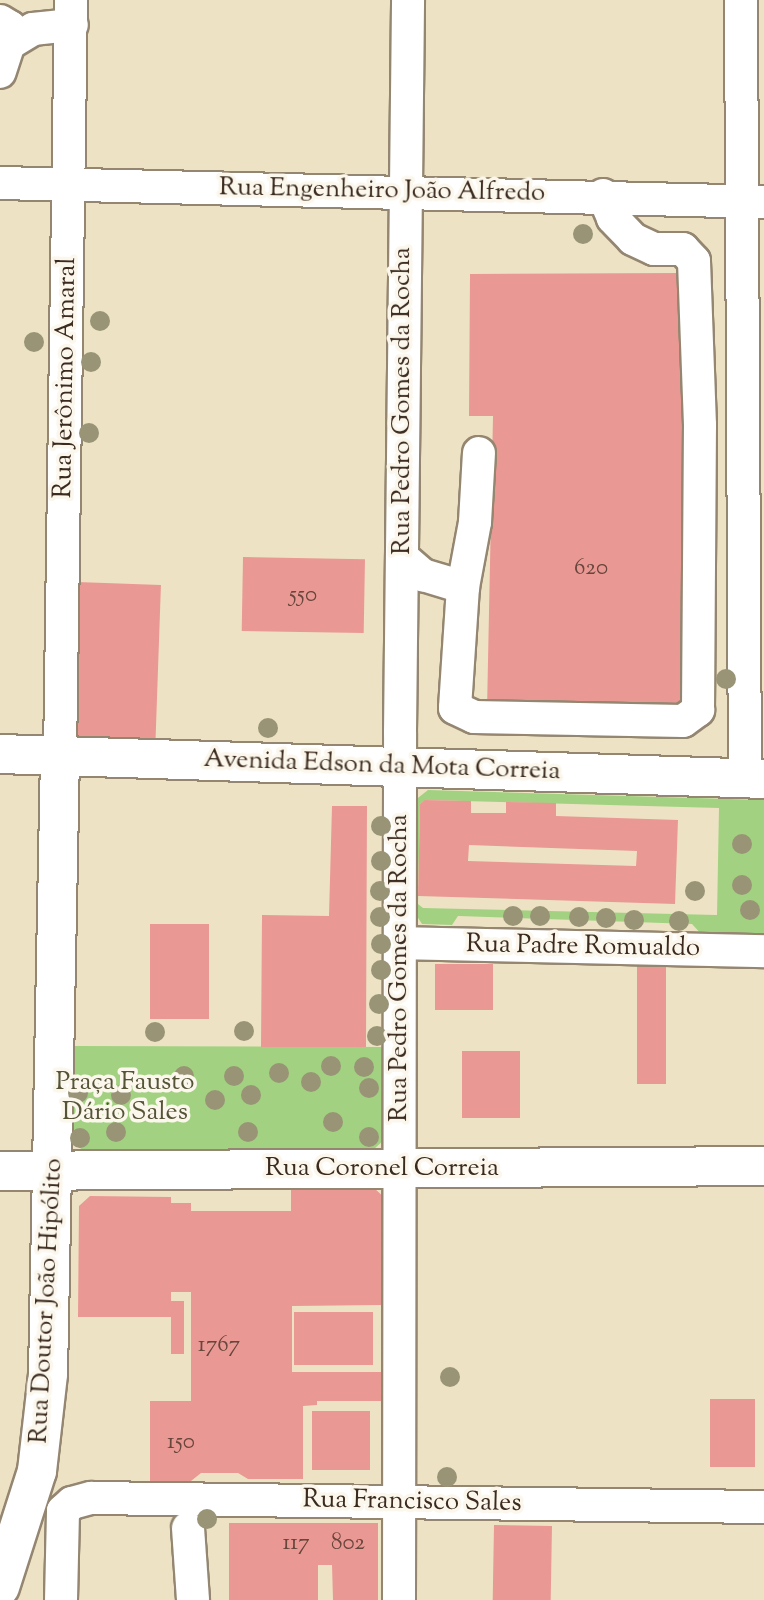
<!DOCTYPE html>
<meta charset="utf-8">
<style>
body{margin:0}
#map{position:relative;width:764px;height:1600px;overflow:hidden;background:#ede3c4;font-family:"Sorts Mill Goudy",serif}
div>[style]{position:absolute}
.green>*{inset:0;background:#a2d281}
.building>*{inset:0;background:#ea9894;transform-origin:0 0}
.roads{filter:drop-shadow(2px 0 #948671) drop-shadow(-2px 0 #948671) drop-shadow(0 2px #948671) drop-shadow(0 -2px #948671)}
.minor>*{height:32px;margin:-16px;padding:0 16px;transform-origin:16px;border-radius:16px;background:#fff}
.major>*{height:38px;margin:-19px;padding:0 19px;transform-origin:19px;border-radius:19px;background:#fff}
.trees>*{width:20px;height:20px;margin:-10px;border-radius:50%;background:#999476}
span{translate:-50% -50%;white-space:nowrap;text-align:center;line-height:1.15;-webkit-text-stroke:7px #fbf7ec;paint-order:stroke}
.number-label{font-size:23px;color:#67463c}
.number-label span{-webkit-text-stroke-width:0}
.street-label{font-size:26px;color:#3b2a1e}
.park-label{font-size:26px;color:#555437}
</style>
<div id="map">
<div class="green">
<i style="clip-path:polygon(evenodd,428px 790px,764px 800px,764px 937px,703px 936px,692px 924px,458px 916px,452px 925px,422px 924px,411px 907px,414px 801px,428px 790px,426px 800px,719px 808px,717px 915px,423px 908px,418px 904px,420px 804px,426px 800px)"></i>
<i style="clip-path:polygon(74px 1046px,385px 1047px,385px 1139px,373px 1150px,87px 1153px,73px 1143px)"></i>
</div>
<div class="building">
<i style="clip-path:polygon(682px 273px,682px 430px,696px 430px,687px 709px,487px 710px,493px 416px,469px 416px,470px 274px)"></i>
<i style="left:243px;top:557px;width:122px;height:74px;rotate:1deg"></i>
<i style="left:77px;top:582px;width:84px;height:161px;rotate:2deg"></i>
<i style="clip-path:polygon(evenodd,425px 800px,471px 801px,471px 813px,506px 813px,506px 802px,556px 803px,556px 816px,678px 820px,675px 904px,418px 896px,420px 804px,425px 800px,469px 845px,637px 851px,636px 866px,468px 861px,469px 845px)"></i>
<i style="clip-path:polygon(332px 806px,367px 806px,366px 1047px,261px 1047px,262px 915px,329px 916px)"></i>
<i style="left:150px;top:924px;width:59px;height:95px"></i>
<i style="left:435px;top:964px;width:58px;height:46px"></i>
<i style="left:637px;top:966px;width:29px;height:118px"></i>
<i style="left:462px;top:1051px;width:58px;height:67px"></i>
<i style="clip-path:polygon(291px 1188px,374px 1188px,386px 1199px,382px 1305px,292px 1306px,292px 1372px,382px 1372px,382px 1401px,317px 1401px,317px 1405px,303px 1406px,303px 1479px,248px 1479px,238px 1473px,201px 1473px,191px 1481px,150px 1481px,150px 1401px,191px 1401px,191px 1292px,171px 1292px,171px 1301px,184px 1301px,184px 1354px,171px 1354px,171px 1317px,78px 1317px,79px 1206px,90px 1196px,171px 1197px,171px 1203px,191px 1203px,191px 1211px,291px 1211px)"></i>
<i style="left:294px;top:1312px;width:79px;height:53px"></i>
<i style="left:710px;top:1399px;width:45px;height:68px"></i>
<i style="left:312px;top:1411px;width:58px;height:59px"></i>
<i style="clip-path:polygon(229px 1523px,378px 1523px,378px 1600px,333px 1600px,332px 1565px,318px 1565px,318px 1600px,229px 1600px)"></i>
<i style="left:494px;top:1525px;width:58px;height:75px;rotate:1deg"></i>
</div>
<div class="roads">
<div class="minor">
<i style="left:741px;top:0;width:778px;rotate:89.71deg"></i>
<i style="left:0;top:21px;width:12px;rotate:31deg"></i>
<i style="left:10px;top:27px;width:7px;rotate:74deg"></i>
<i style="left:12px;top:34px;width:40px;rotate:108deg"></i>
<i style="left:10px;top:43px;width:27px;rotate:-31deg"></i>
<i style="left:33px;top:29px;width:39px;rotate:-6deg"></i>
<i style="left:0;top:183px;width:764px;rotate:1.42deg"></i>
<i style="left:402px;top:557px;width:28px;rotate:41deg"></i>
<i style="left:423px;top:575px;width:42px;rotate:16.7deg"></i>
<i style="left:463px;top:587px;width:121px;rotate:93.8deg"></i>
<i style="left:455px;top:708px;width:21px;rotate:25deg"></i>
<i style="left:474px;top:717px;width:209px;rotate:1.1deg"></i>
<i style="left:683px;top:721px;width:19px;rotate:-36deg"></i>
<i style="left:698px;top:710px;width:285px;rotate:-89.6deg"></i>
<i style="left:700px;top:425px;width:164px;rotate:-92.1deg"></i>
<i style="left:694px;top:261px;width:16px;rotate:-133deg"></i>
<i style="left:683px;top:249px;width:29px;rotate:180deg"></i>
<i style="left:654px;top:249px;width:23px;rotate:-155deg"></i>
<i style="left:633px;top:239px;width:29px;rotate:-134deg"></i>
<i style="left:613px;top:218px;width:25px;rotate:-113deg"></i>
<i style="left:463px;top:587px;width:66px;rotate:-79.5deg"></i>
<i style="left:475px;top:522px;width:69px;rotate:-86.7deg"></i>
<i style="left:60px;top:756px;width:756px;rotate:-89.17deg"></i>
<i style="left:401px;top:943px;width:363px;rotate:1.3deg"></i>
<i style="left:188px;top:1528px;width:72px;rotate:86deg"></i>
<i style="left:61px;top:1600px;width:89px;rotate:-88.7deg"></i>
<i style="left:63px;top:1511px;width:12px;rotate:-42deg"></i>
<i style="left:72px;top:1503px;width:20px;rotate:-15deg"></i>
<i style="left:91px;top:1498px;width:673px;rotate:0.77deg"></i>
<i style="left:399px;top:1600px;width:868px;rotate:-89.93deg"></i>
<i style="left:400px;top:732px;width:732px;rotate:-89.37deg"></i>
</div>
<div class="major">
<i style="left:0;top:754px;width:764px;rotate:1.87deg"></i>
<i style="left:0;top:1171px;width:764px;rotate:-0.37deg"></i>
<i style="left:0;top:1587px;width:122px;rotate:-72.3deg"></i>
<i style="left:37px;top:1471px;width:98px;rotate:-83.5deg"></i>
<i style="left:48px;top:1374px;width:618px;rotate:-88.89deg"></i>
</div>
</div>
<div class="trees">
<i style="left:583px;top:234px"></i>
<i style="left:100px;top:321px"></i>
<i style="left:34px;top:342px"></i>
<i style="left:91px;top:362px"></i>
<i style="left:89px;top:433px"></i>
<i style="left:726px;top:679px"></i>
<i style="left:268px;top:728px"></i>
<i style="left:381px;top:826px"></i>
<i style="left:742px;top:844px"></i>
<i style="left:381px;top:861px"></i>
<i style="left:742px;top:885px"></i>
<i style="left:380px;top:891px"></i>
<i style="left:695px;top:891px"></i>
<i style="left:750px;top:910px"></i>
<i style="left:513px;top:916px"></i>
<i style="left:540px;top:916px"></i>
<i style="left:380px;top:917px"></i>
<i style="left:579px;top:917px"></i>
<i style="left:606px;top:918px"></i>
<i style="left:634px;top:920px"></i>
<i style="left:679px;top:921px"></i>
<i style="left:381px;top:944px"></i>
<i style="left:381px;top:970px"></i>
<i style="left:379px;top:1004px"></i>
<i style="left:244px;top:1031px"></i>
<i style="left:155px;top:1032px"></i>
<i style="left:377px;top:1036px"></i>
<i style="left:331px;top:1066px"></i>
<i style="left:364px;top:1067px"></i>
<i style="left:279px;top:1073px"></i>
<i style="left:184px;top:1076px"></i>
<i style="left:234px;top:1076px"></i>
<i style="left:311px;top:1082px"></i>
<i style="left:369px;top:1088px"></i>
<i style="left:78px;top:1093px"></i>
<i style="left:121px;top:1095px"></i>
<i style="left:251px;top:1095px"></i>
<i style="left:215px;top:1100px"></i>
<i style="left:333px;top:1122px"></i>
<i style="left:116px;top:1132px"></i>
<i style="left:248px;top:1132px"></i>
<i style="left:369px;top:1137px"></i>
<i style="left:80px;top:1138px"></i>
<i style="left:450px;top:1377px"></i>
<i style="left:447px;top:1477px"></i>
<i style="left:207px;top:1519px"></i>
</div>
<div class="number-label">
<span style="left:591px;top:569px">620</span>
<span style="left:303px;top:596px">550</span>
<span style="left:219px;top:1346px">1767</span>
<span style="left:181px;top:1443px">150</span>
<span style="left:296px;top:1544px">117</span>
<span style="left:348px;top:1544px">802</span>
</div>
<div class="street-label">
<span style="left:382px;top:191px;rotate:1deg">Rua Engenheiro João Alfredo</span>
<span style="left:66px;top:378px;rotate:-89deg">Rua Jerônimo Amaral</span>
<span style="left:403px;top:401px;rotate:-90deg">Rua Pedro Gomes da Rocha</span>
<span style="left:382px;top:766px;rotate:2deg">Avenida Edson da Mota Correia</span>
<span style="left:583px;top:947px;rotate:1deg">Rua Padre Romualdo</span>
<span style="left:400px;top:968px;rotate:-90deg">Rua Pedro Gomes da Rocha</span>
<span style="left:382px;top:1169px">Rua Coronel Correia</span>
<span style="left:47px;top:1301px;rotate:-87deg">Rua Doutor João Hipólito</span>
<span style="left:412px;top:1502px;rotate:1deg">Rua Francisco Sales</span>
</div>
<div class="park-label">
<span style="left:125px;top:1098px">Praça Fausto<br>Dário Sales</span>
</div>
</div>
